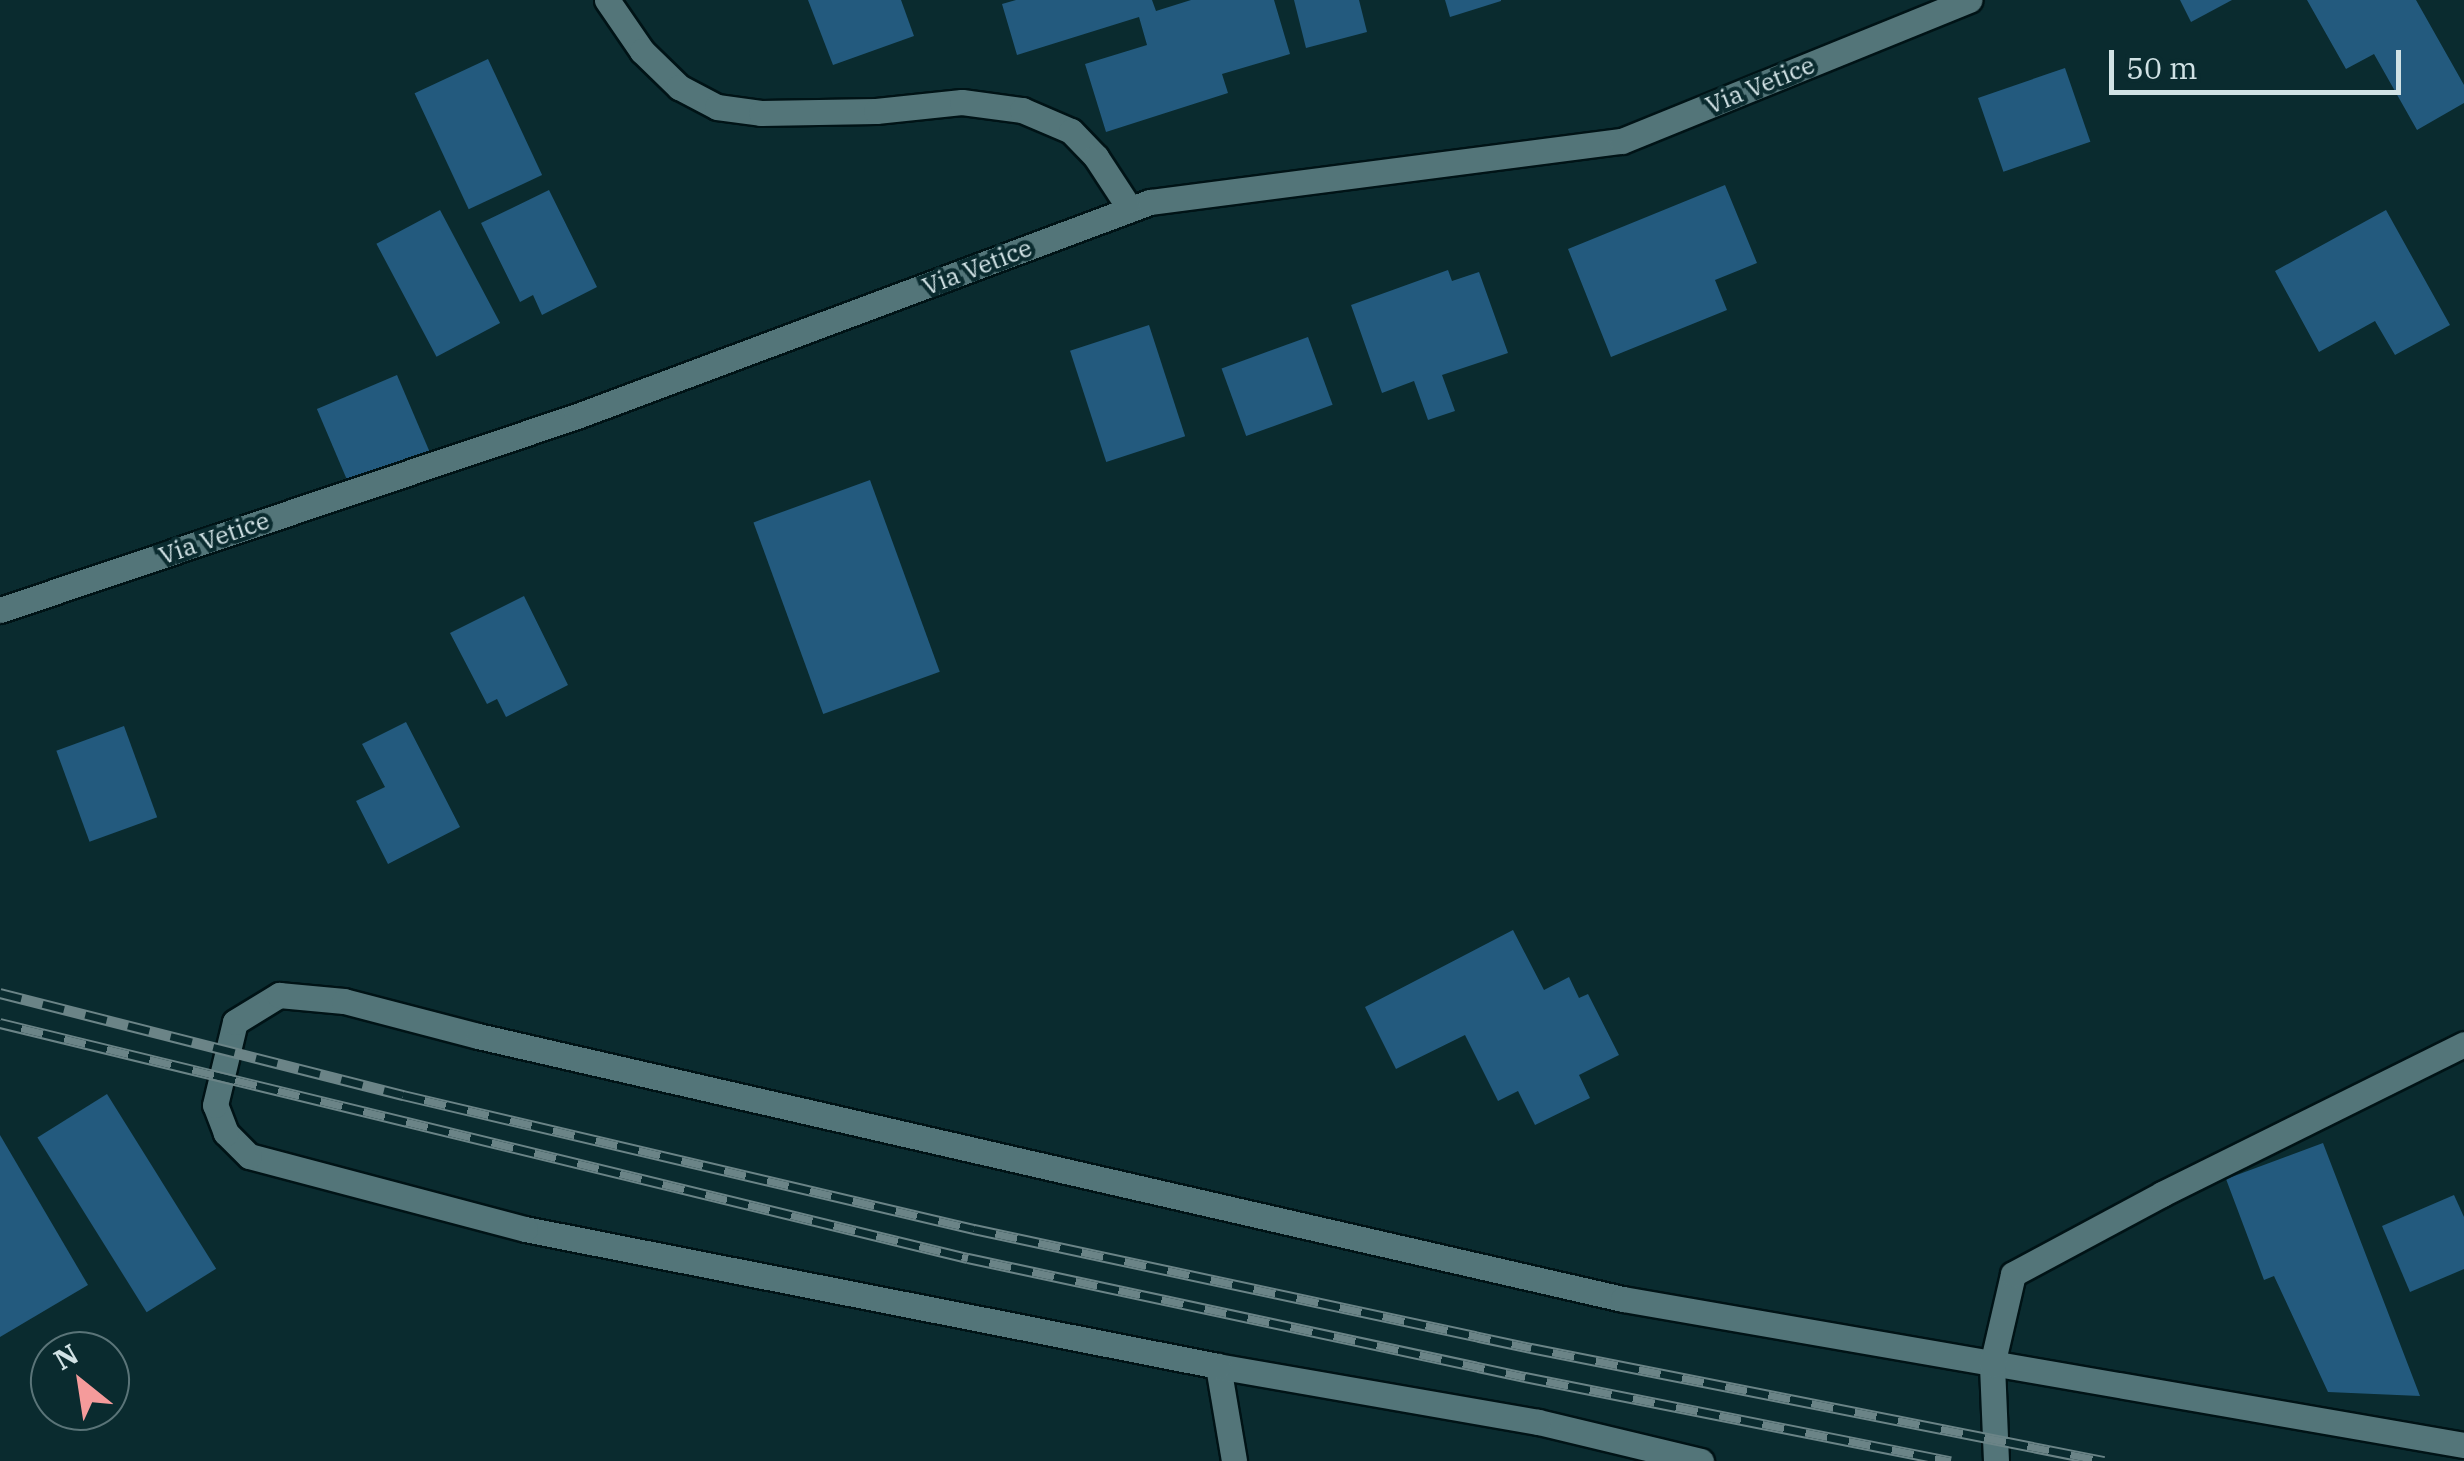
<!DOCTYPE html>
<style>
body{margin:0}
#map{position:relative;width:2464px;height:1461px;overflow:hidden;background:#0a2b2f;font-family:"IBM Plex Serif",serif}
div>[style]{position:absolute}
.building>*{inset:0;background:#235a7e;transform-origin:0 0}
.roads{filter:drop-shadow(2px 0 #001316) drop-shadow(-2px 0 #001316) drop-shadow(0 2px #001316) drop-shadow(0 -2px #001316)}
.minor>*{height:25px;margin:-12.5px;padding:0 12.5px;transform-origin:12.5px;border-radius:12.5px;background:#537579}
.rail>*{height:11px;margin-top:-5.5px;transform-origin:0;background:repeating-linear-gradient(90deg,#0a2b2f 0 22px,#6b8487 0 44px);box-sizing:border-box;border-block:2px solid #6b8487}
span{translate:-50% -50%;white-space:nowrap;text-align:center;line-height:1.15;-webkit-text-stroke:8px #0a2b2f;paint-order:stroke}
.street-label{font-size:25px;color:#d1e2e5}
.north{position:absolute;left:30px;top:1331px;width:100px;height:100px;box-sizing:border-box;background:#0a2b2f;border:2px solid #5a7478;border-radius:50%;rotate:330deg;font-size:28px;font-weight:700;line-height:40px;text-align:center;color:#d1e2e5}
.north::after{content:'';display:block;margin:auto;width:35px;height:45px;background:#f59b9b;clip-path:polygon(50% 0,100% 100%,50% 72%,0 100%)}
.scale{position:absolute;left:2109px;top:50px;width:292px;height:45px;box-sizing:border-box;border:5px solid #d1e2e5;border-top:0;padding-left:12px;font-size:30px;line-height:35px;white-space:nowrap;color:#d1e2e5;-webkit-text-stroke:8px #0a2b2f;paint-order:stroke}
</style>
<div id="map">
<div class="building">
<i style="clip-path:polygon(808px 0,901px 0,914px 36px,833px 65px)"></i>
<i style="clip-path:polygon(1016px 0,1152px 0,1156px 11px,1191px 0,1274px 0,1290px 54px,1222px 74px,1228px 93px,1106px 132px,1085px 64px,1147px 45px,1139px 17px,1017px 55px,1002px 4px)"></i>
<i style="clip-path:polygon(1294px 0,1359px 0,1367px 32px,1306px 48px)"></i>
<i style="clip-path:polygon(1445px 0,1501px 0,1501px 1px,1450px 17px)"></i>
<i style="clip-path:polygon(2180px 0,2232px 0,2191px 22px)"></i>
<i style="clip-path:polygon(2307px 0,2416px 0,2464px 85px,2464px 103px,2417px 130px,2374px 54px,2346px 69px)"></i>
<i style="left:488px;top:59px;width:128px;height:81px;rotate:65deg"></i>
<i style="left:2065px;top:68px;width:78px;height:92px;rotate:71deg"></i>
<i style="clip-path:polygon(1725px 185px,1757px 263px,1715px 280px,1727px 310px,1611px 357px,1568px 249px)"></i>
<i style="clip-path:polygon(549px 190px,597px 287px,542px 315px,533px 295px,520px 302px,481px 223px)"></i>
<i style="left:440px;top:210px;width:128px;height:72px;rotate:62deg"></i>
<i style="clip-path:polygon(2386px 210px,2450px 325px,2395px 355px,2375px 321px,2319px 352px,2275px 271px)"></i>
<i style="clip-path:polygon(1448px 270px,1452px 281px,1479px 272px,1508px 353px,1442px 375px,1455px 411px,1428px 420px,1414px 381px,1382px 393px,1351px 305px)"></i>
<i style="left:1149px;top:325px;width:117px;height:83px;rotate:72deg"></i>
<i style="left:1308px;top:337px;width:72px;height:92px;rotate:70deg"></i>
<i style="left:397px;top:375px;width:87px;height:87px;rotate:67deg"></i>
<i style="left:870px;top:480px;width:204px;height:124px;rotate:70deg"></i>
<i style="clip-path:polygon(524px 596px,568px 685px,506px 717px,497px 699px,487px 704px,450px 633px)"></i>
<i style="clip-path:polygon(406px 722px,460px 827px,388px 864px,356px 801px,385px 787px,362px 744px)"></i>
<i style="left:124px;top:726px;width:97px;height:72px;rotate:70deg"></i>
<i style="clip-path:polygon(1513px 930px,1544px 990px,1569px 977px,1579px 998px,1588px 994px,1619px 1055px,1579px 1075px,1590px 1098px,1535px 1125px,1518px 1091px,1498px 1101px,1465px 1035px,1396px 1069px,1365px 1007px)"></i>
<i style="left:107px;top:1094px;width:206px;height:82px;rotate:58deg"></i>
<i style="clip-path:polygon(0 1135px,88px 1285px,0 1337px)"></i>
<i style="clip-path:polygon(2323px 1143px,2420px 1396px,2328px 1392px,2274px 1276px,2264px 1280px,2226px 1179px)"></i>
<i style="clip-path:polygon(2454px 1195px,2464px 1217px,2464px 1269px,2410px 1292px,2382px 1226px)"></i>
</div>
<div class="roads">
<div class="minor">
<i style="left:607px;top:0;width:62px;rotate:55.5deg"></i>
<i style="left:642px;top:51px;width:52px;rotate:44.2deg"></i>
<i style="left:679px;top:87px;width:43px;rotate:27.8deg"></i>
<i style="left:717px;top:107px;width:44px;rotate:7.8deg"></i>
<i style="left:761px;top:113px;width:115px;rotate:-1deg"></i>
<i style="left:876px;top:111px;width:86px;rotate:-6deg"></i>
<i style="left:962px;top:102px;width:61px;rotate:7.6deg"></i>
<i style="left:1022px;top:110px;width:53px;rotate:23.2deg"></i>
<i style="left:1071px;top:131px;width:36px;rotate:46deg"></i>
<i style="left:1096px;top:157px;width:62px;rotate:56.8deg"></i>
<i style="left:0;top:610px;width:609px;rotate:-18.58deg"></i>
<i style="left:577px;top:416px;width:612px;rotate:-20.48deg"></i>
<i style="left:1150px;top:202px;width:476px;rotate:-7.4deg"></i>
<i style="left:1622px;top:141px;width:375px;rotate:-22.1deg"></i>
<i style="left:1218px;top:1366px;width:96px;rotate:80.4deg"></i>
<i style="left:1701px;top:1461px;width:168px;rotate:-166.5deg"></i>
<i style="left:1538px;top:1422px;width:325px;rotate:-170.1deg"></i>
<i style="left:1218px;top:1366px;width:706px;rotate:-168.82deg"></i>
<i style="left:525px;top:1229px;width:285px;rotate:-165.2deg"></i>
<i style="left:249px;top:1156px;width:33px;rotate:-135deg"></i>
<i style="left:226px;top:1133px;width:30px;rotate:-111deg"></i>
<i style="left:215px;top:1105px;width:85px;rotate:-76.5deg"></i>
<i style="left:235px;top:1022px;width:52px;rotate:-31.5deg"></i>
<i style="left:279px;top:995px;width:65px;rotate:5.3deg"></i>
<i style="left:344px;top:1001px;width:138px;rotate:14.6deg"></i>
<i style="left:478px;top:1036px;width:1175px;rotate:12.94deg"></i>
<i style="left:1623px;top:1299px;width:854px;rotate:9.85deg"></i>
<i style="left:1996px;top:1461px;width:96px;rotate:-92.4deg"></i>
<i style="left:1992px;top:1365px;width:93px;rotate:-77deg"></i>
<i style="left:2013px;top:1274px;width:169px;rotate:-28.2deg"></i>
<i style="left:2162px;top:1194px;width:337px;rotate:-26.4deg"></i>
</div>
</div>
<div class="rail">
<i style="left:0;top:993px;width:416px;rotate:14.2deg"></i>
<i style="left:403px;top:1095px;width:587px;rotate:13.21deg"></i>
<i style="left:974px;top:1229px;width:570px;rotate:12.06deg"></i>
<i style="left:1531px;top:1348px;width:584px;rotate:11.16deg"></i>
<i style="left:0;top:1023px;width:996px;rotate:13.65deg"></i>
<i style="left:968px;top:1258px;width:570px;rotate:12.06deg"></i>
<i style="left:1525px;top:1377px;width:434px;rotate:11.2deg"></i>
</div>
<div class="street-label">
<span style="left:1760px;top:85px;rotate:-22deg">Via Vetice</span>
<span style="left:977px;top:267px;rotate:-21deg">Via Vetice</span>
<span style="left:214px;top:538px;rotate:-19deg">Via Vetice</span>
</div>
<div class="north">N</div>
<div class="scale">50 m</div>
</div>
